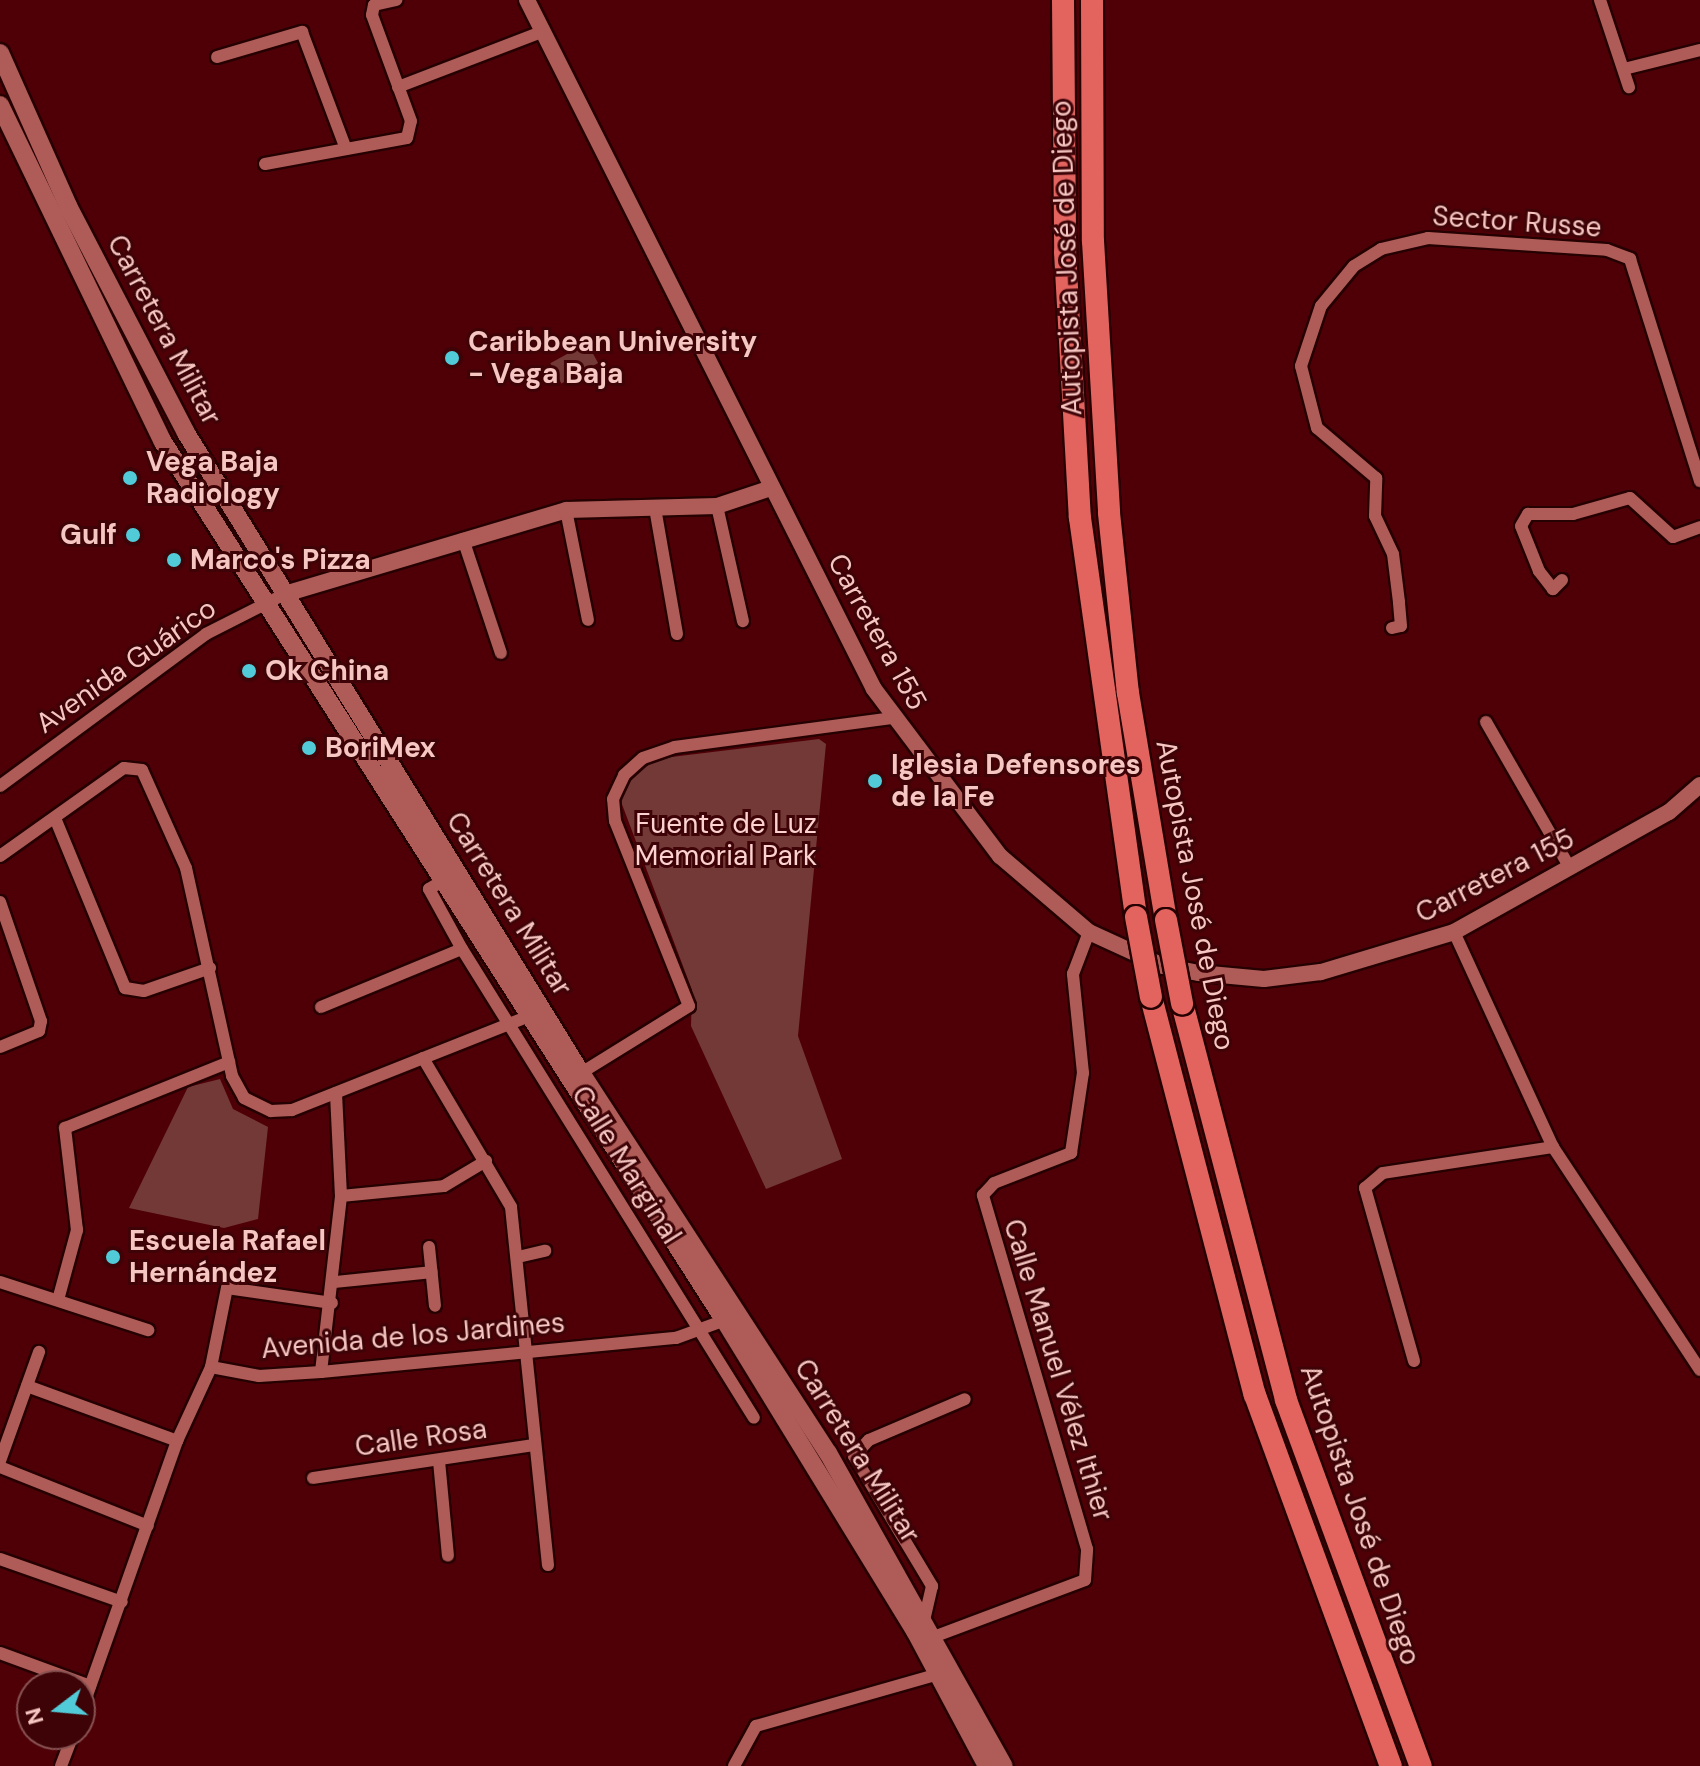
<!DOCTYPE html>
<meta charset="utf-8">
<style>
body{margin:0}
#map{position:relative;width:1700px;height:1766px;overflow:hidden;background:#4f0007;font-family:"DM Sans",sans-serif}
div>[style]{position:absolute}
.green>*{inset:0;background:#723936;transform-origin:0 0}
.roads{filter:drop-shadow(2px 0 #260102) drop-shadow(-2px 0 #260102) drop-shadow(0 2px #260102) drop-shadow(0 -2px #260102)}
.minor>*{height:12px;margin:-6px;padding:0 6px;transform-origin:6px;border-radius:6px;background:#af5b57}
.tertiary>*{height:16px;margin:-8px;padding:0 8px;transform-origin:8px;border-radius:8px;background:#af5b57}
.secondary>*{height:18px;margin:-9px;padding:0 9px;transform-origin:9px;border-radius:9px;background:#af5b57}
.motorway>*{height:22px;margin:-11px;padding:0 11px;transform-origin:11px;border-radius:11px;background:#e3635f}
.bridges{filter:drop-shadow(2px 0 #260102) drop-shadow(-2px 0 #260102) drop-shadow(0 2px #260102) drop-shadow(0 -2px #260102)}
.motorway-bridge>*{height:22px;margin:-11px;padding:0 11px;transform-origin:11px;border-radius:11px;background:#e3635f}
.dots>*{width:22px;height:22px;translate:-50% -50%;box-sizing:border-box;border:4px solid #3d0306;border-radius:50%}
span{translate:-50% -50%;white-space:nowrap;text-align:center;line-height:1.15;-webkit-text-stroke:6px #3d0306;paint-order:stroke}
.street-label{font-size:28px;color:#f6c6c2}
.poi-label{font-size:28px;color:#f6c6c2;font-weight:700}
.left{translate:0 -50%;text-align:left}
.right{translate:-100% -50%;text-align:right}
.park-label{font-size:28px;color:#fbd2cf}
.north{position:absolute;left:16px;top:1670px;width:80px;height:80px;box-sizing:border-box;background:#3d0306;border:2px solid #875151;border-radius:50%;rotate:254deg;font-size:22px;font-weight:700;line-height:32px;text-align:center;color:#f6c6c2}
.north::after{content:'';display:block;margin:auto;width:28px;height:36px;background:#52cbd8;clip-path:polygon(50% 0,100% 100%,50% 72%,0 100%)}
</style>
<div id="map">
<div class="green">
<i style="left:587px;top:343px;width:23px;height:42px;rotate:61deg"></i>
<i style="clip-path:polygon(819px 739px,826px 744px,798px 1036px,842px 1159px,766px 1189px,691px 1026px,692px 990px,620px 799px,636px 771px,663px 758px)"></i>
<i style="clip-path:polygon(220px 1079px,233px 1109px,268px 1127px,258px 1219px,224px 1228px,129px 1208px,188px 1087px)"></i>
</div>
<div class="roads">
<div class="minor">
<i style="left:1600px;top:0;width:92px;rotate:71.6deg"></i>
<i style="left:217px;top:57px;width:89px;rotate:-16.4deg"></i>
<i style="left:302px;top:32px;width:125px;rotate:69.4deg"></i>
<i style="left:1624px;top:69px;width:78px;rotate:-14deg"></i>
<i style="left:398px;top:87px;width:156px;rotate:-21deg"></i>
<i style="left:265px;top:164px;width:144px;rotate:-10.4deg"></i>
<i style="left:407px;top:138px;width:17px;rotate:-77deg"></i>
<i style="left:411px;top:121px;width:113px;rotate:-110.2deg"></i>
<i style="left:372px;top:15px;width:10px;rotate:-79deg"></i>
<i style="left:374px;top:5px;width:23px;rotate:-13deg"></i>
<i style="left:717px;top:506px;width:118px;rotate:77.3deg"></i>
<i style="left:655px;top:508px;width:128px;rotate:80.1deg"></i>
<i style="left:566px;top:510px;width:112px;rotate:78.7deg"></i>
<i style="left:463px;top:539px;width:120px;rotate:71.6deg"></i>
<i style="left:1562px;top:580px;width:13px;rotate:135deg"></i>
<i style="left:1553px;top:589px;width:23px;rotate:-128deg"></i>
<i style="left:1539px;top:571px;width:48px;rotate:-111.8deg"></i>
<i style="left:1521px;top:526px;width:14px;rotate:-60deg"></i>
<i style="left:1528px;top:514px;width:45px"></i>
<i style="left:1573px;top:514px;width:59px;rotate:-15.7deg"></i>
<i style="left:1630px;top:498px;width:58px;rotate:42.2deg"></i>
<i style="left:1673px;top:537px;width:29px;rotate:-20deg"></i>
<i style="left:1392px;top:628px;width:9px;rotate:-13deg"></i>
<i style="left:1401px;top:626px;width:24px;rotate:-95deg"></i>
<i style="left:1399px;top:602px;width:48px;rotate:-97.1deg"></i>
<i style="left:1393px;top:554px;width:42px;rotate:-115.3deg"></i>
<i style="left:1375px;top:516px;width:38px;rotate:-88deg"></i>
<i style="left:1376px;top:478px;width:77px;rotate:-139.7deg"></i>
<i style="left:1317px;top:428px;width:64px;rotate:-104.5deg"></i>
<i style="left:1301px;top:366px;width:63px;rotate:-71.6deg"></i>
<i style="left:1321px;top:306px;width:52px;rotate:-50.5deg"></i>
<i style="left:1354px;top:266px;width:32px;rotate:-32deg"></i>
<i style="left:1381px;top:249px;width:48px;rotate:-13.2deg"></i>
<i style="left:1428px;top:238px;width:179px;rotate:3.8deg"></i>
<i style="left:1607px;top:250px;width:25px;rotate:21deg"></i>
<i style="left:1630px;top:259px;width:233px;rotate:72.5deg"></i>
<i style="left:1486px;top:722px;width:168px;rotate:60.1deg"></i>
<i style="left:0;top:786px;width:256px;rotate:-36.4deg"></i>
<i style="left:206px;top:634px;width:89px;rotate:-26.9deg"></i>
<i style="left:55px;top:818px;width:184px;rotate:67.6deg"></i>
<i style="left:125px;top:988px;width:19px;rotate:9deg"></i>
<i style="left:144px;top:991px;width:70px;rotate:-19.2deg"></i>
<i style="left:0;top:856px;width:152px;rotate:-35.4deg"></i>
<i style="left:124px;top:768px;width:18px;rotate:6deg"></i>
<i style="left:142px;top:770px;width:107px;rotate:65.8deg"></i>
<i style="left:186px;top:868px;width:213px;rotate:77.5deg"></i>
<i style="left:232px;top:1076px;width:25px;rotate:61deg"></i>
<i style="left:244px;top:1098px;width:30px;rotate:26deg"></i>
<i style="left:271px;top:1111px;width:21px;rotate:-3deg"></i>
<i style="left:292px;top:1110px;width:253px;rotate:-21.6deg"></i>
<i style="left:441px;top:882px;width:14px;rotate:150deg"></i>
<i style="left:429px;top:889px;width:68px;rotate:61.2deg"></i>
<i style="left:462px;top:949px;width:552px;rotate:58.09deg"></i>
<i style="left:0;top:902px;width:126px;rotate:71deg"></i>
<i style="left:41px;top:1021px;width:10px;rotate:101deg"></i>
<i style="left:39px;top:1031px;width:42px;rotate:157.7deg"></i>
<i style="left:1454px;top:932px;width:237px;rotate:65.3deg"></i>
<i style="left:321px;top:1007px;width:152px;rotate:-22.4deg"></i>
<i style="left:423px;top:1058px;width:173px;rotate:59.4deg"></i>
<i style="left:511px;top:1207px;width:360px;rotate:84.1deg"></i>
<i style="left:581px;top:1073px;width:127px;rotate:-31.8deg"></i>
<i style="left:689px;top:1006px;width:199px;rotate:-111.8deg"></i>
<i style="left:615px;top:821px;width:22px;rotate:-95deg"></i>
<i style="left:613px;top:799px;width:26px;rotate:-65deg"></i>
<i style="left:624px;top:775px;width:25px;rotate:-42deg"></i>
<i style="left:643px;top:758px;width:34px;rotate:-19deg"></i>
<i style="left:675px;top:747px;width:220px;rotate:-7.6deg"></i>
<i style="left:1553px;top:1147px;width:267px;rotate:56.6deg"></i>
<i style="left:341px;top:1196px;width:103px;rotate:-5.5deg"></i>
<i style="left:444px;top:1186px;width:49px;rotate:-30.8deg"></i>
<i style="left:429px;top:1247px;width:59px;rotate:84.2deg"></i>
<i style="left:518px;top:1257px;width:28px;rotate:-13deg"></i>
<i style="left:0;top:1282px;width:156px;rotate:18deg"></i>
<i style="left:335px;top:1282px;width:97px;rotate:-5.9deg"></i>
<i style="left:58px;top:1300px;width:73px;rotate:-74.8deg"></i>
<i style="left:77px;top:1230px;width:103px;rotate:-96.7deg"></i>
<i style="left:65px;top:1128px;width:177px;rotate:-21.9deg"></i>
<i style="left:1414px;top:1361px;width:180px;rotate:-105.8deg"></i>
<i style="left:1365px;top:1188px;width:23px;rotate:-40deg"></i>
<i style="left:1383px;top:1173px;width:172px;rotate:-8.7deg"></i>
<i style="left:211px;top:1367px;width:81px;rotate:-78.6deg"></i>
<i style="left:227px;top:1288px;width:106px;rotate:8.1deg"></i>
<i style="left:321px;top:1372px;width:177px;rotate:-83.5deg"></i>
<i style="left:341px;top:1196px;width:103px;rotate:-92.8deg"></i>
<i style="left:27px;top:1386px;width:160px;rotate:20.1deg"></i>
<i style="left:854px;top:1456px;width:152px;rotate:59deg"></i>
<i style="left:932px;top:1586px;width:32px;rotate:103deg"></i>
<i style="left:854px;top:1456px;width:22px;rotate:-47deg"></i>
<i style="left:869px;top:1440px;width:104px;rotate:-23.1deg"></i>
<i style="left:0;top:1461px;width:116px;rotate:-70.3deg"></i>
<i style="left:439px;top:1461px;width:95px;rotate:84.6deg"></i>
<i style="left:0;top:1467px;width:159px;rotate:21.7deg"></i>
<i style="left:313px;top:1478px;width:224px;rotate:-8.5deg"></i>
<i style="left:0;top:1559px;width:129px;rotate:19.4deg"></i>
<i style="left:936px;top:1636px;width:159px;rotate:-20.6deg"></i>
<i style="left:1085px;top:1580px;width:31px;rotate:-86deg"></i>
<i style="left:1087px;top:1549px;width:369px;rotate:-106.4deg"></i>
<i style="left:983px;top:1195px;width:16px;rotate:-47deg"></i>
<i style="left:994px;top:1183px;width:83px;rotate:-21.3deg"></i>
<i style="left:1071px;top:1153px;width:81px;rotate:-81.5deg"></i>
<i style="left:1083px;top:1073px;width:100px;rotate:-95.8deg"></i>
<i style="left:1073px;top:974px;width:45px;rotate:-69.1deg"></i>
<i style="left:0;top:1653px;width:96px;rotate:20.1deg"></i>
<i style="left:80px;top:1715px;width:291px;rotate:-70.5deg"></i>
<i style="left:177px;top:1441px;width:81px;rotate:-65.3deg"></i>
<i style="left:211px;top:1367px;width:49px;rotate:10.6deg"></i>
<i style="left:259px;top:1376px;width:62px;rotate:-3.7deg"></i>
<i style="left:321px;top:1372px;width:357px;rotate:-5.5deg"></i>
<i style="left:676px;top:1338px;width:55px;rotate:-20.1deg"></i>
<i style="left:61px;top:1766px;width:34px;rotate:-69deg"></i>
<i style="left:734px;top:1766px;width:46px;rotate:-61.2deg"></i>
<i style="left:756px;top:1726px;width:190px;rotate:-15.9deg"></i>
</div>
<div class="tertiary">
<i style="left:527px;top:0;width:771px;rotate:63.27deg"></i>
<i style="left:874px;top:689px;width:209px;rotate:53deg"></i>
<i style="left:1000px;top:856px;width:117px;rotate:40.5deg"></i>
<i style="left:1089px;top:932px;width:81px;rotate:24.7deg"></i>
<i style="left:1163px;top:966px;width:37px;rotate:11deg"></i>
<i style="left:1199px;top:973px;width:65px;rotate:5.3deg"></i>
<i style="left:1264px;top:979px;width:57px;rotate:-7deg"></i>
<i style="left:1321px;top:972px;width:139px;rotate:-16.7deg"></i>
<i style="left:1454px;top:932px;width:246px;rotate:-29.2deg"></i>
<i style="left:1669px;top:812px;width:41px;rotate:-41.1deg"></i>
<i style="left:285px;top:594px;width:293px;rotate:-16.6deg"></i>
<i style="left:566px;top:510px;width:151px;rotate:-1.5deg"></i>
<i style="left:717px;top:506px;width:57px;rotate:-18.4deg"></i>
</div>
<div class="secondary">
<i style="left:0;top:53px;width:167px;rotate:66deg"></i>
<i style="left:68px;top:206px;width:256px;rotate:62.5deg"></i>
<i style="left:186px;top:433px;width:752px;rotate:58.32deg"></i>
<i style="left:581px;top:1073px;width:453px;rotate:57deg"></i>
<i style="left:828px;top:1453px;width:359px;rotate:60.7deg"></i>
<i style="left:0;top:105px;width:374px;rotate:64.2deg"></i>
<i style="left:163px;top:442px;width:1043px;rotate:57.41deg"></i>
<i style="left:725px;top:1321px;width:364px;rotate:58.5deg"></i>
<i style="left:915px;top:1631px;width:153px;rotate:61.9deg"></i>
</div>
<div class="motorway">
<i style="left:1063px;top:0;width:252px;rotate:89.5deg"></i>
<i style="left:1065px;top:252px;width:266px;rotate:86.8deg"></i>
<i style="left:1080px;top:518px;width:403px;rotate:82deg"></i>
<i style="left:1092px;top:0;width:241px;rotate:89.8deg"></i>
<i style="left:1093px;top:241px;width:272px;rotate:86.6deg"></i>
<i style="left:1109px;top:513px;width:181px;rotate:84deg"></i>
<i style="left:1128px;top:693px;width:230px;rotate:80.5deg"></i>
<i style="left:1151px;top:997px;width:411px;rotate:75.4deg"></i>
<i style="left:1255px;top:1395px;width:395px;rotate:69.9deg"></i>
<i style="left:1182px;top:1003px;width:410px;rotate:75.3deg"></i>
<i style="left:1286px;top:1400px;width:390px;rotate:69.8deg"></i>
</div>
</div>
<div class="bridges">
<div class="motorway-bridge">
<i style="left:1136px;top:917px;width:81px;rotate:79.4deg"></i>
<i style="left:1166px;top:920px;width:85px;rotate:79.1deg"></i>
</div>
</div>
<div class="dots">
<i style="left:452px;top:358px;background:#52cbd8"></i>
<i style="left:130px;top:478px;background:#52cbd8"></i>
<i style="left:133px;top:535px;background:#52cbd8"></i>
<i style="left:174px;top:560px;background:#52cbd8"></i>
<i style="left:249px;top:671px;background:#52cbd8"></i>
<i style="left:309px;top:748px;background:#52cbd8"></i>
<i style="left:875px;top:781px;background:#52cbd8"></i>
<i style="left:113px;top:1257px;background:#52cbd8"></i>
</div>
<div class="street-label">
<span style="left:1517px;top:222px;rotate:4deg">Sector Russe</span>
<span style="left:1067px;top:258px;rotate:-92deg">Autopista José de Diego</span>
<span style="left:164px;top:330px;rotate:62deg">Carretera Militar</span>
<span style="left:877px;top:632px;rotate:61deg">Carretera 155</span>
<span style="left:126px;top:666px;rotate:-35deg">Avenida Guárico</span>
<span style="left:1495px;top:876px;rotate:-27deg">Carretera 155</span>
<span style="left:1195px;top:895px;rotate:79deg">Autopista José de Diego</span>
<span style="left:509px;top:904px;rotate:58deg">Carretera Militar</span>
<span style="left:626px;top:1165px;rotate:58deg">Calle Marginal</span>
<span style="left:413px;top:1336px;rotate:-5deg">Avenida de los Jardines</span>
<span style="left:1058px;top:1370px;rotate:73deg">Calle Manuel Vélez Ithier</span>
<span style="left:421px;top:1438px;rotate:-8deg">Calle Rosa</span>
<span style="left:857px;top:1451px;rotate:58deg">Carretera Militar</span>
<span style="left:1360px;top:1515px;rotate:71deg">Autopista José de Diego</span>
</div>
<div class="poi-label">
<span class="left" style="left:468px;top:358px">Caribbean University<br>- Vega Baja</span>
<span class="left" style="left:146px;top:478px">Vega Baja<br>Radiology</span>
<span class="right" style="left:117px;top:535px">Gulf</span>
<span class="left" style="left:190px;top:560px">Marco's Pizza</span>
<span class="left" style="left:265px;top:671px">Ok China</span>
<span class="left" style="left:325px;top:748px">BoriMex</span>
<span class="left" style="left:891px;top:781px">Iglesia Defensores<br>de la Fe</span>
<span class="left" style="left:129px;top:1257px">Escuela Rafael<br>Hernández</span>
</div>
<div class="park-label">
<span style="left:726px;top:840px">Fuente de Luz<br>Memorial Park</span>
</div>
<div class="north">N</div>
</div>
